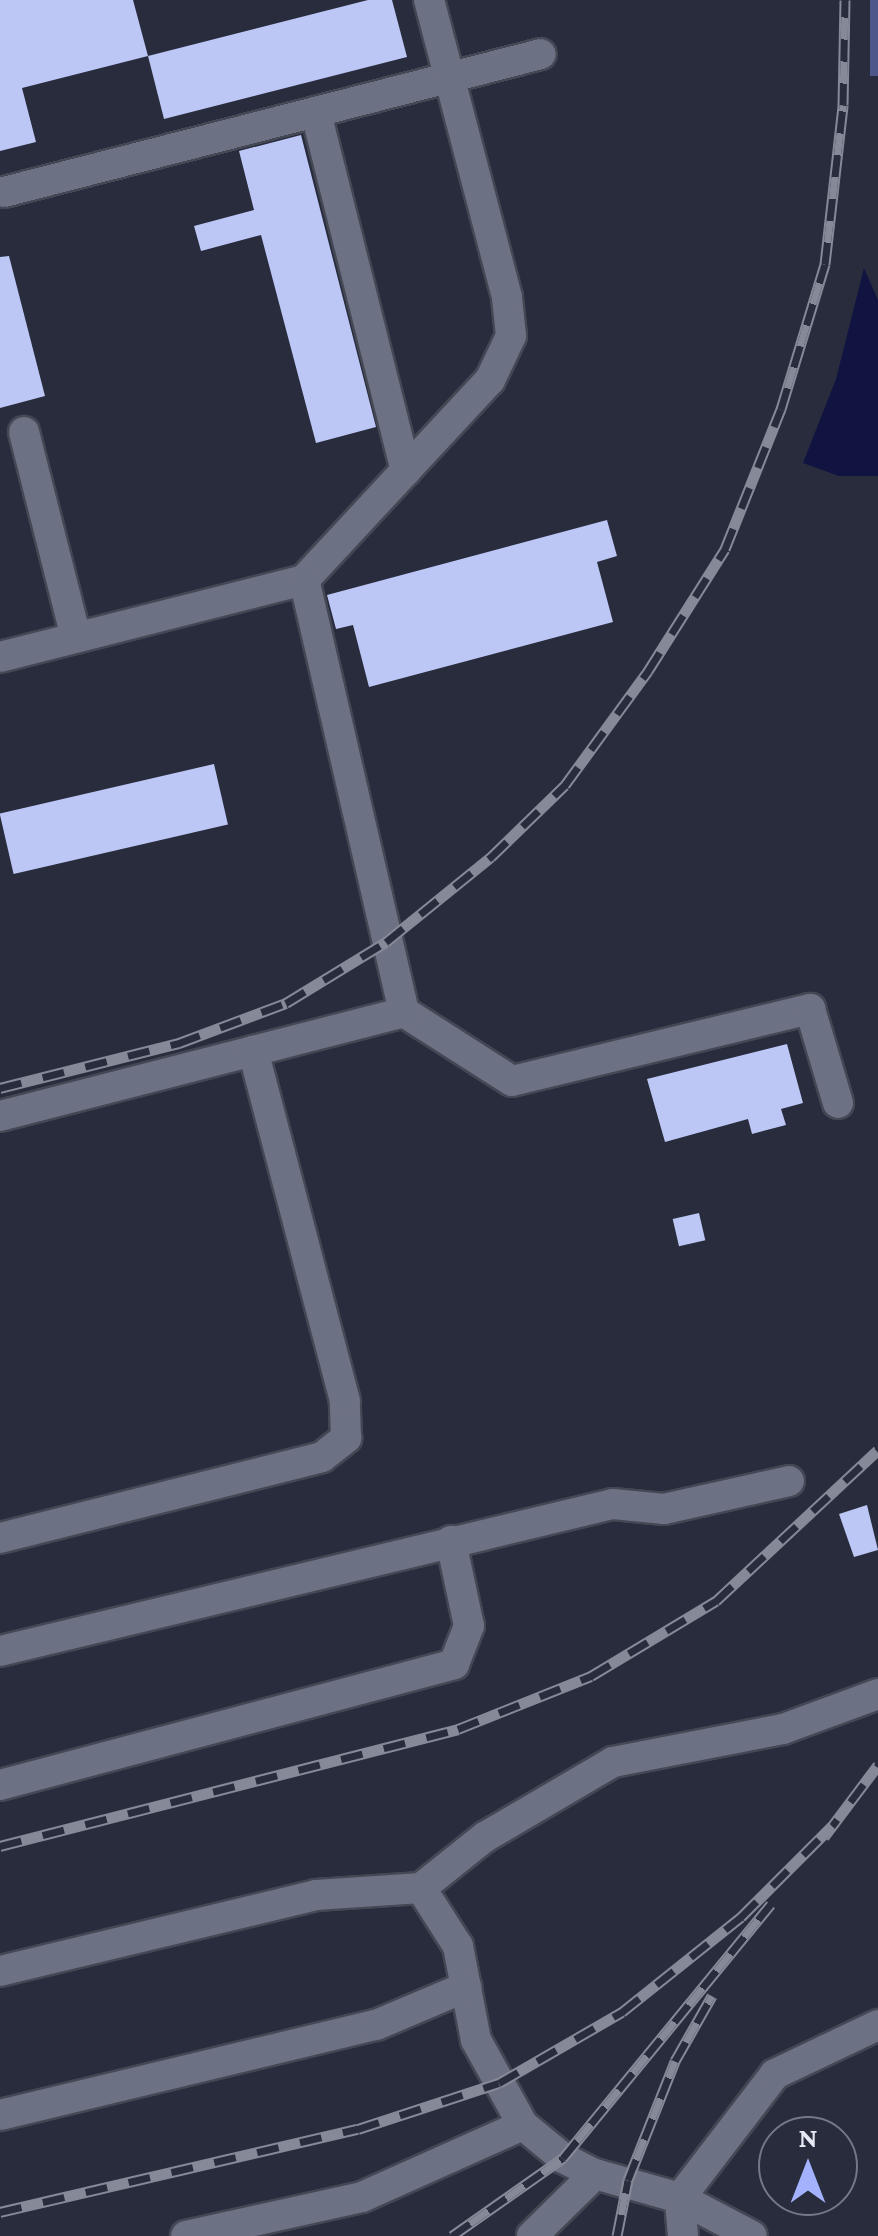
<!DOCTYPE html>
<style>
body{margin:0}
#map{position:relative;width:878px;height:2236px;overflow:hidden;background:#282c3c;font-family:"Crimson Pro",serif}
div>[style]{position:absolute}
.forest>*{inset:0;background:#4d578a;transform-origin:0 0}
.water>*{inset:0;background:#111441}
.building>*{inset:0;background:#bcc7f6;transform-origin:0 0}
.roads{filter:drop-shadow(2px 0 #444754) drop-shadow(-2px 0 #444754) drop-shadow(0 2px #444754) drop-shadow(0 -2px #444754)}
.minor>*{height:30px;margin:-15px;padding:0 15px;transform-origin:15px;border-radius:15px;background:#6d7184}
.rail>*{height:11px;margin-top:-5.5px;transform-origin:0;background:repeating-linear-gradient(90deg,#282c3c 0 22px,#868997 0 44px);box-sizing:border-box;border-block:2px solid #868997}
span{translate:-50% -50%;white-space:nowrap;text-align:center;line-height:1.15;-webkit-text-stroke:10px #282c3c;paint-order:stroke}
.north{position:absolute;left:758px;top:2116px;width:100px;height:100px;box-sizing:border-box;background:#282c3c;border:2px solid #747886;border-radius:50%;rotate:0deg;font-size:28px;font-weight:700;line-height:40px;text-align:center;color:#e7e9f4}
.north::after{content:'';display:block;margin:auto;width:35px;height:45px;background:#a3b2fd;clip-path:polygon(50% 0,100% 100%,50% 72%,0 100%)}
</style>
<div id="map">
<div class="forest">
<i style="left:870px;top:0;width:8px;height:76px"></i>
</div>
<div class="water">
<i style="clip-path:polygon(864px 268px,878px 300px,878px 476px,839px 476px,803px 463px,836px 379px)"></i>
</div>
<div class="building">
<i style="clip-path:polygon(0 0,133px 0,148px 56px,22px 88px,36px 142px,0 151px)"></i>
<i style="clip-path:polygon(368px 0,392px 0,407px 57px,164px 119px,148px 56px)"></i>
<i style="clip-path:polygon(301px 135px,376px 427px,316px 443px,261px 235px,201px 251px,194px 226px,254px 210px,239px 151px)"></i>
<i style="clip-path:polygon(9px 256px,45px 396px,0 408px,0 257px)"></i>
<i style="clip-path:polygon(607px 520px,617px 556px,597px 562px,613px 622px,369px 687px,353px 625px,336px 629px,327px 595px)"></i>
<i style="left:214px;top:764px;width:62px;height:220px;rotate:77deg"></i>
<i style="clip-path:polygon(787px 1044px,803px 1103px,781px 1109px,786px 1125px,752px 1134px,748px 1119px,665px 1142px,647px 1079px)"></i>
<i style="left:699px;top:1213px;width:28px;height:27px;rotate:77deg"></i>
<i style="clip-path:polygon(867px 1505px,878px 1550px,854px 1557px,839px 1514px)"></i>
</div>
<div class="roads">
<div class="minor">
<i style="left:316px;top:113px;width:369px;rotate:75.9deg"></i>
<i style="left:4px;top:192px;width:554px;rotate:-14.41deg"></i>
<i style="left:24px;top:432px;width:212px;rotate:75.8deg"></i>
<i style="left:0;top:657px;width:314px;rotate:-14.2deg"></i>
<i style="left:304px;top:580px;width:273px;rotate:-47.1deg"></i>
<i style="left:490px;top:380px;width:49px;rotate:-64.5deg"></i>
<i style="left:511px;top:336px;width:39px;rotate:-96deg"></i>
<i style="left:507px;top:297px;width:307px;rotate:-104.7deg"></i>
<i style="left:404px;top:1012px;width:128px;rotate:32.6deg"></i>
<i style="left:512px;top:1081px;width:307px;rotate:-13.6deg"></i>
<i style="left:810px;top:1009px;width:98px;rotate:73.4deg"></i>
<i style="left:0;top:1116px;width:417px;rotate:-14.4deg"></i>
<i style="left:404px;top:1012px;width:443px;rotate:-103deg"></i>
<i style="left:0;top:1538px;width:332px;rotate:-14.1deg"></i>
<i style="left:322px;top:1457px;width:31px;rotate:-38deg"></i>
<i style="left:346px;top:1438px;width:37px;rotate:-92deg"></i>
<i style="left:345px;top:1401px;width:362px;rotate:-104.7deg"></i>
<i style="left:0;top:1651px;width:630px;rotate:-13.49deg"></i>
<i style="left:613px;top:1504px;width:51px;rotate:5.6deg"></i>
<i style="left:664px;top:1509px;width:128px;rotate:-12.6deg"></i>
<i style="left:0;top:1785px;width:470px;rotate:-14.9deg"></i>
<i style="left:454px;top:1664px;width:41px;rotate:-68.5deg"></i>
<i style="left:469px;top:1626px;width:87px;rotate:-102deg"></i>
<i style="left:421px;top:1888px;width:82px;rotate:-38.6deg"></i>
<i style="left:485px;top:1837px;width:148px;rotate:-30.4deg"></i>
<i style="left:613px;top:1762px;width:173px;rotate:-11deg"></i>
<i style="left:783px;top:1729px;width:101px;rotate:-20.2deg"></i>
<i style="left:0;top:1971px;width:325px;rotate:-13.5deg"></i>
<i style="left:316px;top:1895px;width:105px;rotate:-3.8deg"></i>
<i style="left:421px;top:1888px;width:69px;rotate:57.5deg"></i>
<i style="left:458px;top:1946px;width:96px;rotate:79.2deg"></i>
<i style="left:476px;top:2040px;width:97px;rotate:61.1deg"></i>
<i style="left:523px;top:2125px;width:52px;rotate:39.5deg"></i>
<i style="left:563px;top:2158px;width:36px;rotate:27deg"></i>
<i style="left:595px;top:2174px;width:88px;rotate:15.8deg"></i>
<i style="left:680px;top:2198px;width:81px;rotate:27.8deg"></i>
<i style="left:0;top:2115px;width:387px;rotate:-13.5deg"></i>
<i style="left:376px;top:2025px;width:98px;rotate:-22.9deg"></i>
<i style="left:186px;top:2236px;width:180px;rotate:-12.5deg"></i>
<i style="left:362px;top:2197px;width:176px;rotate:-24.1deg"></i>
<i style="left:532px;top:2236px;width:88px;rotate:-44.5deg"></i>
<i style="left:683px;top:2236px;width:38px;rotate:-95deg"></i>
<i style="left:680px;top:2198px;width:156px;rotate:-52.5deg"></i>
<i style="left:775px;top:2074px;width:114px;rotate:-25.4deg"></i>
</div>
</div>
<div class="rail">
<i style="left:0;top:1088px;width:185px;rotate:-14.1deg"></i>
<i style="left:179px;top:1043px;width:114px;rotate:-20.5deg"></i>
<i style="left:286px;top:1003px;width:117px;rotate:-31.4deg"></i>
<i style="left:386px;top:942px;width:135px;rotate:-39deg"></i>
<i style="left:491px;top:857px;width:103px;rotate:-44.2deg"></i>
<i style="left:565px;top:785px;width:141px;rotate:-53.9deg"></i>
<i style="left:648px;top:671px;width:144px;rotate:-57.7deg"></i>
<i style="left:725px;top:549px;width:151px;rotate:-68.2deg"></i>
<i style="left:781px;top:409px;width:152px;rotate:-73.1deg"></i>
<i style="left:825px;top:264px;width:160px;rotate:-83.5deg"></i>
<i style="left:843px;top:105px;width:105px;rotate:-88.9deg"></i>
<i style="left:824px;top:1837px;width:90px;rotate:-53.1deg"></i>
<i style="left:0;top:1846px;width:473px;rotate:-14.3deg"></i>
<i style="left:458px;top:1729px;width:143px;rotate:-21.7deg"></i>
<i style="left:591px;top:1676px;width:146px;rotate:-31deg"></i>
<i style="left:716px;top:1601px;width:221px;rotate:-43deg"></i>
<i style="left:0;top:2212px;width:367px;rotate:-13.1deg"></i>
<i style="left:358px;top:2129px;width:148px;rotate:-18.1deg"></i>
<i style="left:499px;top:2083px;width:142px;rotate:-30deg"></i>
<i style="left:622px;top:2012px;width:152px;rotate:-38.6deg"></i>
<i style="left:741px;top:1917px;width:129px;rotate:-45deg"></i>
<i style="left:452px;top:2236px;width:136px;rotate:-35.1deg"></i>
<i style="left:563px;top:2158px;width:328px;rotate:-50.7deg"></i>
<i style="left:617px;top:2236px;width:57px;rotate:-78.9deg"></i>
<i style="left:628px;top:2180px;width:128px;rotate:-68.4deg"></i>
<i style="left:675px;top:2061px;width:75px;rotate:-60.4deg"></i>
</div>
<div class="north">N</div>
</div>
